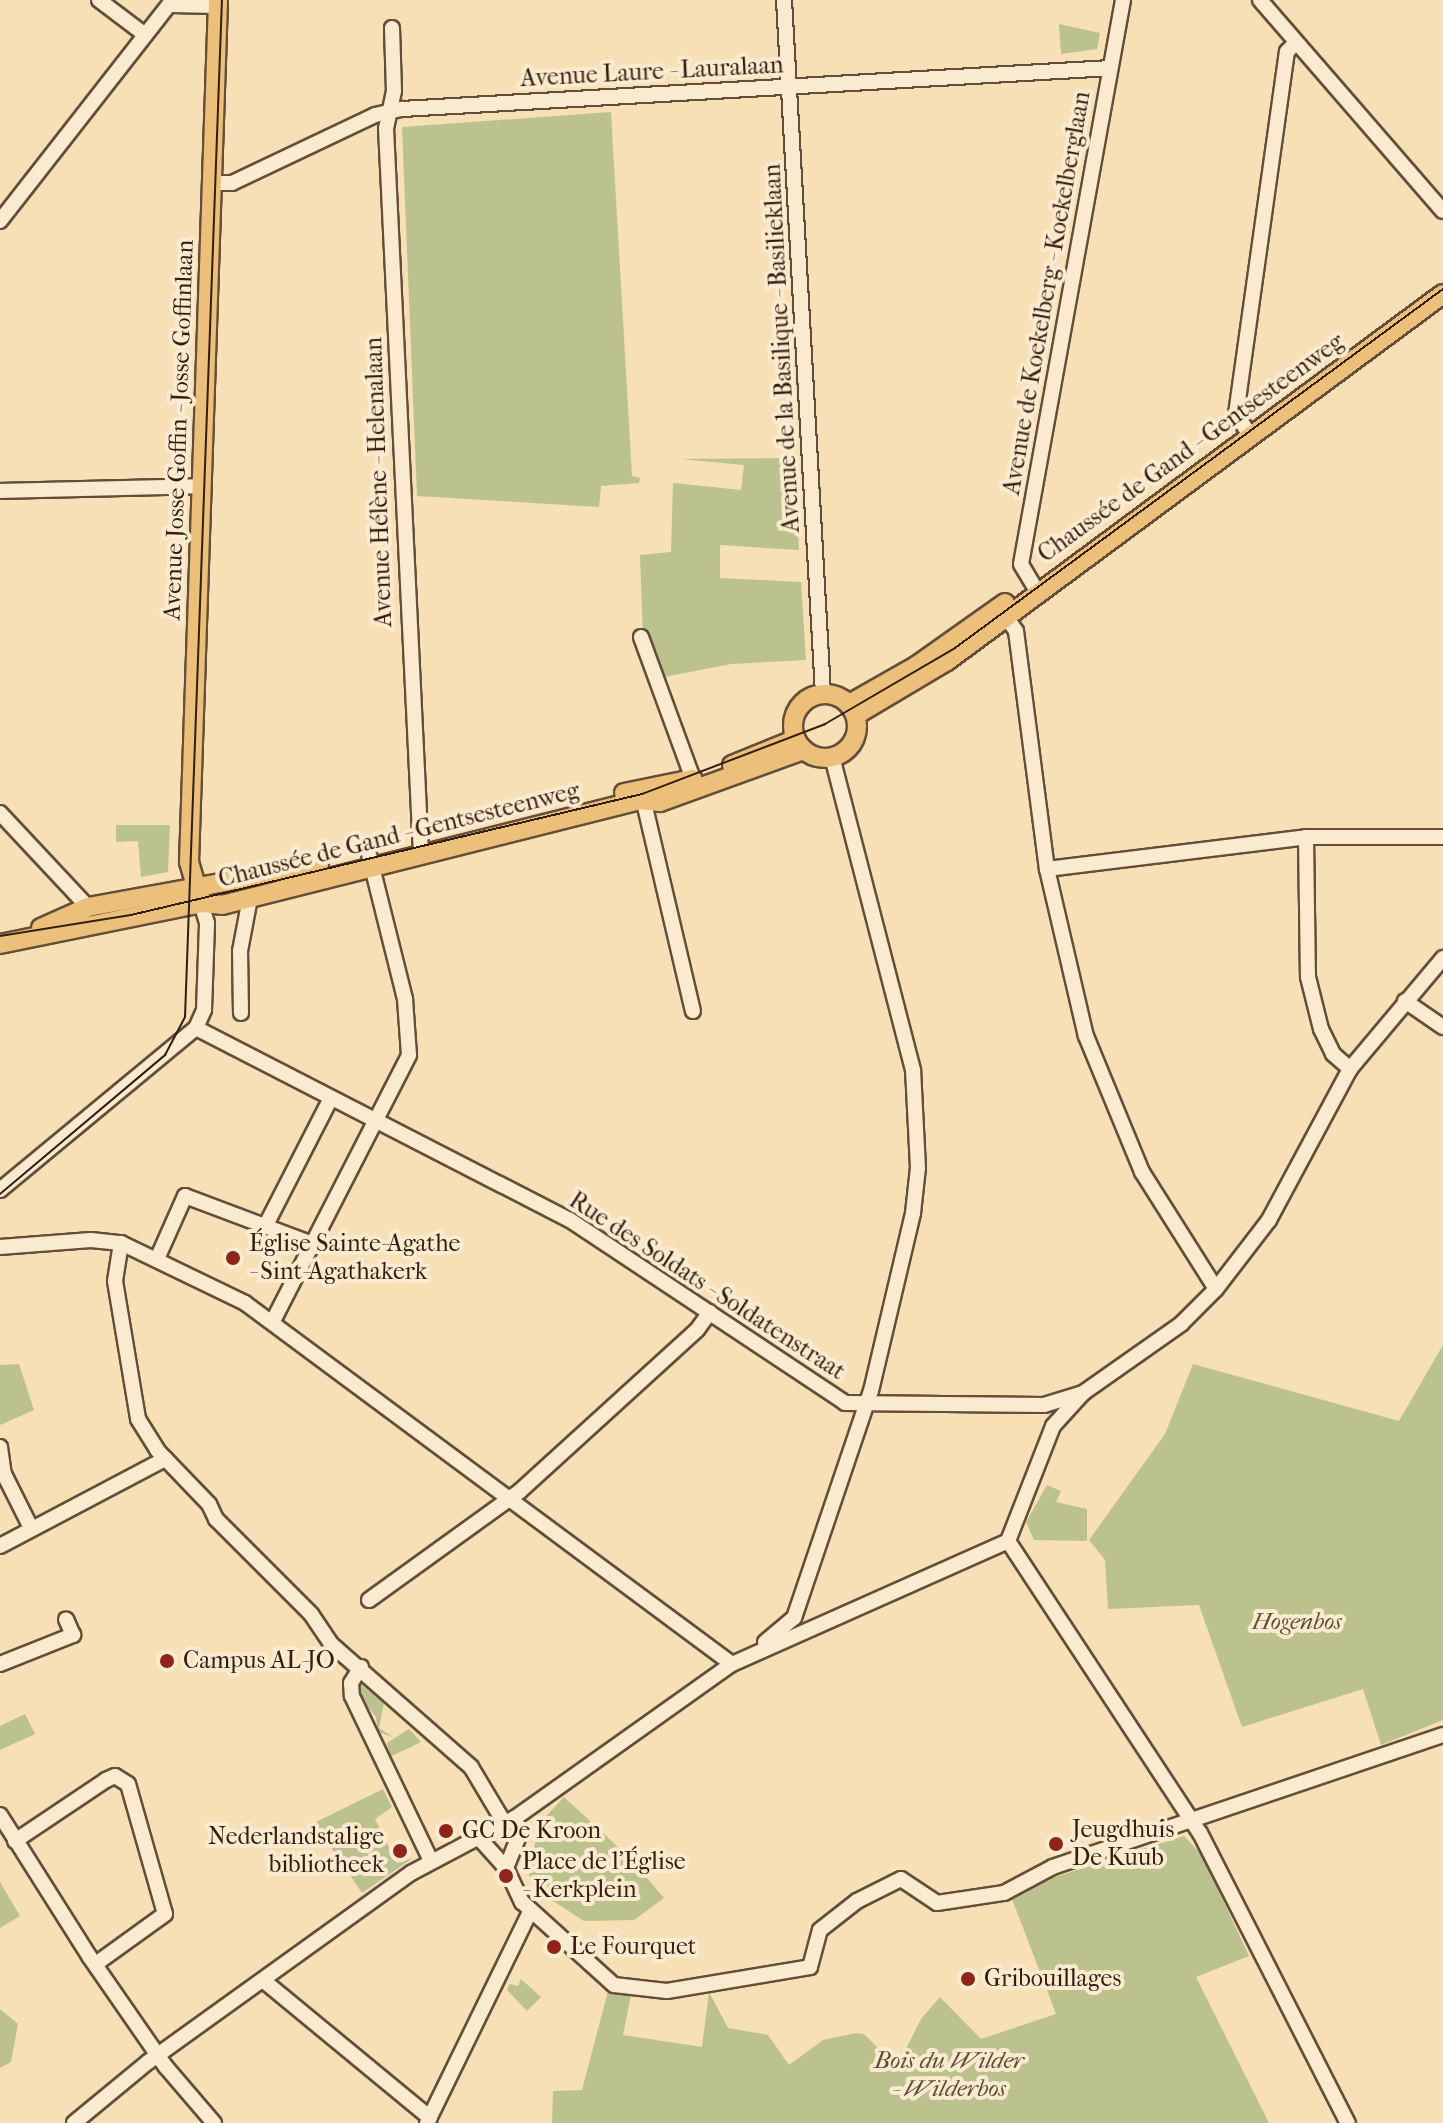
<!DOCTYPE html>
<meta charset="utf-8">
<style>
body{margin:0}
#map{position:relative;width:1443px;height:2123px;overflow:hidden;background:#f7dfb6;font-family:"IM FELL French Canon",serif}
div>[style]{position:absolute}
.green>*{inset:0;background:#bcc28e}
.roads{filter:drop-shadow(2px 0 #644e39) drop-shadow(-2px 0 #644e39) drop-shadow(0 2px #644e39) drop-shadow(0 -2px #644e39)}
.minor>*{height:14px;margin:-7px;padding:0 7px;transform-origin:7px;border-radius:7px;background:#faead0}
.major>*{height:18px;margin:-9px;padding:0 9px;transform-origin:9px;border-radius:9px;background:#ecc07b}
.major>.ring{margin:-9px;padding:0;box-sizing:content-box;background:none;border:18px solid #ecc07b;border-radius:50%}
.tram>*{height:2px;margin:-1px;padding:0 1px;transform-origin:1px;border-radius:1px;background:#331d0f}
.dots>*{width:22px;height:22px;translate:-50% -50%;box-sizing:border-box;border:4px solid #faead0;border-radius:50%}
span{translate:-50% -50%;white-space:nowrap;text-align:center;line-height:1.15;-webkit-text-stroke:8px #faead0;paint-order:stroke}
.street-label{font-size:24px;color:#331d0f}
.poi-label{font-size:24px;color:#331d0f}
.left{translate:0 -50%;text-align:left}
.right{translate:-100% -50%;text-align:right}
.park-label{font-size:24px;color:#5c4f35;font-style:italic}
</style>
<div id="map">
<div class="green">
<i style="clip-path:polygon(1059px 24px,1100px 33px,1097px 49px,1061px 54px)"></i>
<i style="clip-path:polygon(611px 112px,632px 476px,640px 478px,639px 483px,601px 486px,599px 507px,417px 496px,402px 127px)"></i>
<i style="clip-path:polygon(794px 458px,799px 550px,720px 545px,720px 578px,801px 582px,806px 660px,731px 664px,664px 677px,651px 638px,643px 638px,640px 555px,671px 552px,673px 483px,741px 490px,744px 465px,681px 459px)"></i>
<i style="clip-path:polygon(116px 825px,170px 825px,168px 872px,141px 877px,138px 841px,116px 842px)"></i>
<i style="clip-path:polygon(1443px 1345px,1443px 1720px,1381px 1745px,1363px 1689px,1242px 1727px,1199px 1605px,1108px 1609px,1105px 1560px,1089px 1540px,1165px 1434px,1193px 1364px,1399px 1421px)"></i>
<i style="clip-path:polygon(19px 1364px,34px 1410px,0 1425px,0 1365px)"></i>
<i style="clip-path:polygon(1047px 1485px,1061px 1491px,1056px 1502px,1087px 1509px,1087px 1541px,1034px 1540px,1026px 1522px)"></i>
<i style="clip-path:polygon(358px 1682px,384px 1703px,379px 1728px,393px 1737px,378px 1732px,376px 1717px,355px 1692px)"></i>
<i style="clip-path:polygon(25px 1714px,35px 1734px,0 1750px,0 1726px)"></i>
<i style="clip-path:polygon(409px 1729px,421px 1742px,390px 1757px,387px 1743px)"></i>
<i style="clip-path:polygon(383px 1789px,392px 1807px,375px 1819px,397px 1863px,413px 1858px,362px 1893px,314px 1823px)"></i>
<i style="clip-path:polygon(564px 1797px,630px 1858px,664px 1898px,634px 1920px,584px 1921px,536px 1890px,529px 1875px,539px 1824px)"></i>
<i style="clip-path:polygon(1184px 1836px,1202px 1855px,1249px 1956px,1196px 1977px,1269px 2123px,552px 2123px,553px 2091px,582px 2090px,608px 1991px,631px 1995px,623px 2035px,702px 2047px,709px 1992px,728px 2028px,768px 2035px,789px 2065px,823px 2040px,856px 2033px,864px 2034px,891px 2061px,905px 2051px,921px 2019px,940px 1997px,981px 2039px,1056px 2014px,1012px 1899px,1033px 1884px)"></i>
<i style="clip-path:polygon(0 1882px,20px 1916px,0 1928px)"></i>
<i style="clip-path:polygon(521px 1979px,541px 1997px,527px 2011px,507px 1990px,510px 1984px,518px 1986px)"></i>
<i style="clip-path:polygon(0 2009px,18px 2024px,11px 2062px,0 2068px)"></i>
</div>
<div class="roads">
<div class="minor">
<i style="left:99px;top:0;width:56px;rotate:37.1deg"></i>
<i style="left:784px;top:0;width:695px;rotate:86.78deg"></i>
<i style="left:1260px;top:0;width:279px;rotate:49.1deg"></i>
<i style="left:392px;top:28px;width:63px;rotate:88.2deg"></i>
<i style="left:394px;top:91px;width:38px;rotate:102deg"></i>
<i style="left:386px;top:128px;width:727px;rotate:87.24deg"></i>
<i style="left:211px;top:183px;width:21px"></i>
<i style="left:232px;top:183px;width:158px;rotate:-25.4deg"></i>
<i style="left:375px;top:115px;width:28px;rotate:-13deg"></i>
<i style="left:402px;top:109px;width:709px;rotate:-3.31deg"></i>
<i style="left:0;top:221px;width:274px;rotate:-52deg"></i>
<i style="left:169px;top:5px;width:49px;rotate:1.2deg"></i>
<i style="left:1250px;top:435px;width:25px;rotate:-124deg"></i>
<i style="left:1236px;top:414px;width:366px;rotate:-82deg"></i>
<i style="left:1287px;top:52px;width:13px;rotate:-48deg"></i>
<i style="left:0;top:491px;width:201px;rotate:-1.4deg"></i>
<i style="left:1037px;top:591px;width:31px;rotate:-121deg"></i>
<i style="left:1021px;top:564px;width:573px;rotate:-79.75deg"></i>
<i style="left:1002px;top:611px;width:24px;rotate:55deg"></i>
<i style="left:1016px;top:631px;width:240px;rotate:82.6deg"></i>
<i style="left:1047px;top:869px;width:171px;rotate:76.9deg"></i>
<i style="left:1086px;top:1036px;width:147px;rotate:67.6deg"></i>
<i style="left:1142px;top:1172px;width:138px;rotate:57.7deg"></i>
<i style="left:641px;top:637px;width:160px;rotate:69.9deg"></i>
<i style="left:642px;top:794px;width:223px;rotate:76.8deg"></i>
<i style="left:0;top:813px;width:129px;rotate:46.9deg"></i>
<i style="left:1306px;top:837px;width:140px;rotate:89.2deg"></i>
<i style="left:1308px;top:977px;width:54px;rotate:76deg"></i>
<i style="left:1321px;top:1029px;width:28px;rotate:64deg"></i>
<i style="left:1333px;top:1054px;width:23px;rotate:41deg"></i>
<i style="left:1047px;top:869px;width:261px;rotate:-7deg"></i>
<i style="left:1306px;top:837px;width:137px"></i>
<i style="left:1405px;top:1001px;width:46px;rotate:34.4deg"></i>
<i style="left:241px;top:1013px;width:62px;rotate:-90.9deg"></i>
<i style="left:240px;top:951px;width:54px;rotate:-79.3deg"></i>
<i style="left:196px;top:1028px;width:420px;rotate:27.2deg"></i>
<i style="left:570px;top:1220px;width:330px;rotate:33.6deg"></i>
<i style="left:845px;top:1403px;width:199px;rotate:0.6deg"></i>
<i style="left:1044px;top:1405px;width:41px;rotate:-17.1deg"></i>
<i style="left:196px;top:1028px;width:20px;rotate:-66deg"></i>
<i style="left:204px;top:1010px;width:87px;rotate:-88deg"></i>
<i style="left:207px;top:923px;width:21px;rotate:-107deg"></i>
<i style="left:0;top:1190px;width:254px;rotate:-39.6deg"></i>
<i style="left:267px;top:1223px;width:140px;rotate:-62.9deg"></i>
<i style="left:121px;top:1243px;width:38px;rotate:99deg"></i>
<i style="left:115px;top:1281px;width:140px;rotate:80.5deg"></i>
<i style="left:138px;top:1419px;width:36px;rotate:58deg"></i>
<i style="left:157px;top:1450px;width:75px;rotate:46.1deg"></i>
<i style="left:209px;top:1504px;width:17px;rotate:65deg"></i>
<i style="left:216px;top:1519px;width:134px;rotate:45deg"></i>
<i style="left:311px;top:1614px;width:36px;rotate:56deg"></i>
<i style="left:331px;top:1644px;width:186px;rotate:41.3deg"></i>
<i style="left:471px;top:1767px;width:66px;rotate:59.2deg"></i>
<i style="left:0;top:1247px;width:91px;rotate:-4.4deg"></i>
<i style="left:91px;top:1240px;width:30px;rotate:6deg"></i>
<i style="left:121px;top:1243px;width:138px;rotate:25.8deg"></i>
<i style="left:245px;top:1303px;width:606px;rotate:36.55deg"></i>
<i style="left:157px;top:1259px;width:69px;rotate:-66deg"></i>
<i style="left:185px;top:1196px;width:137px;rotate:20.6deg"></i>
<i style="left:273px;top:1321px;width:299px;rotate:-62.9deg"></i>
<i style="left:409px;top:1055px;width:56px;rotate:-94.1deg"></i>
<i style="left:405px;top:999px;width:148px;rotate:-104deg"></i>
<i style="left:0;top:1447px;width:27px;rotate:82deg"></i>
<i style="left:4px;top:1474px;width:58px;rotate:63.4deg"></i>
<i style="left:1008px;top:1541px;width:349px;rotate:56.7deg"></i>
<i style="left:1200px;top:1833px;width:326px;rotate:63deg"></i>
<i style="left:0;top:1546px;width:187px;rotate:-27.8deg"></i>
<i style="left:369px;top:1600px;width:186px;rotate:-35.8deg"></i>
<i style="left:520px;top:1491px;width:239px;rotate:-42.3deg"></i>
<i style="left:697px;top:1330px;width:22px;rotate:-54deg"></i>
<i style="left:765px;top:1642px;width:38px;rotate:-40deg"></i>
<i style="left:794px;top:1618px;width:240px;rotate:-71.3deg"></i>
<i style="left:871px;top:1391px;width:183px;rotate:-76.7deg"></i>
<i style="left:913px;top:1213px;width:45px;rotate:-83.7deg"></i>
<i style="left:918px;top:1168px;width:98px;rotate:-92.9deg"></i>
<i style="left:913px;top:1070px;width:323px;rotate:-104.5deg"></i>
<i style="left:0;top:1664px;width:79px;rotate:-21.7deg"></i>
<i style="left:73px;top:1635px;width:17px;rotate:-114deg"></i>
<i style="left:361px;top:1667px;width:19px;rotate:122deg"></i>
<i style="left:351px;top:1683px;width:13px;rotate:86deg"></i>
<i style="left:352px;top:1696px;width:183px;rotate:64.4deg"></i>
<i style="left:0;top:1815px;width:167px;rotate:57.7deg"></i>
<i style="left:89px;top:1956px;width:135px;rotate:55.3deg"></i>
<i style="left:166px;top:2067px;width:74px;rotate:49.4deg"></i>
<i style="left:479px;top:1838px;width:40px;rotate:48deg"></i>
<i style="left:506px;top:1868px;width:38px;rotate:65deg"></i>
<i style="left:522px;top:1902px;width:124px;rotate:42.1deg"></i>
<i style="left:614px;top:1985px;width:53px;rotate:6.5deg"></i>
<i style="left:667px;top:1991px;width:145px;rotate:-9.5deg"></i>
<i style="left:810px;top:1967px;width:38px;rotate:-75deg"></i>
<i style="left:820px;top:1930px;width:47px;rotate:-38.1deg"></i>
<i style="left:857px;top:1901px;width:49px;rotate:-26.6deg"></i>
<i style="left:901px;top:1879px;width:43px;rotate:33.7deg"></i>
<i style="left:937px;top:1903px;width:68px;rotate:-8.5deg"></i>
<i style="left:1004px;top:1893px;width:55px;rotate:-28deg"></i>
<i style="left:1053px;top:1867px;width:412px;rotate:-18.7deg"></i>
<i style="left:15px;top:1841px;width:110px;rotate:-33.8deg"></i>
<i style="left:106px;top:1780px;width:10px;rotate:-24deg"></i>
<i style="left:115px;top:1776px;width:15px;rotate:32deg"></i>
<i style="left:128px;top:1784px;width:135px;rotate:74.1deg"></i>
<i style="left:165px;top:1914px;width:84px;rotate:144.2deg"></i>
<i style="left:506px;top:1868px;width:37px;rotate:-68deg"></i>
<i style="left:520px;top:1834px;width:17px;rotate:-107deg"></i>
<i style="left:264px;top:1981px;width:215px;rotate:39.5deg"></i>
<i style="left:74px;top:2123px;width:96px;rotate:-39.5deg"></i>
<i style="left:148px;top:2062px;width:324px;rotate:-35.7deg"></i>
<i style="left:411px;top:1873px;width:118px;rotate:-27.9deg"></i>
<i style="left:515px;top:1818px;width:266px;rotate:-35.4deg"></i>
<i style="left:732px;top:1664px;width:302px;rotate:-24deg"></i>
<i style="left:1008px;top:1541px;width:123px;rotate:-68.6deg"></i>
<i style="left:1053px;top:1426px;width:45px;rotate:-47.7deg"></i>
<i style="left:1083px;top:1393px;width:120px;rotate:-35.1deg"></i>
<i style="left:1181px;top:1324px;width:49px;rotate:-45deg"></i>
<i style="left:1216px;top:1289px;width:87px;rotate:-52.5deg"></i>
<i style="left:1269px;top:1220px;width:171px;rotate:-61.8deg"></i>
<i style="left:1350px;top:1069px;width:145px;rotate:-50deg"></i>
<i style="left:427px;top:2123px;width:237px;rotate:-64deg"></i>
</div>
<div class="major">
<i class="ring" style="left:793px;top:694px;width:46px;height:46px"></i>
<i style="left:849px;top:704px;width:77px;rotate:-29.6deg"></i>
<i style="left:916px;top:666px;width:109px;rotate:-35.3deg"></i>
<i style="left:856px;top:715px;width:106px;rotate:-30.7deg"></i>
<i style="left:947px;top:661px;width:617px;rotate:-36.5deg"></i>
<i style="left:732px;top:765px;width:69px;rotate:-22.1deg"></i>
<i style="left:624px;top:793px;width:70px;rotate:-11.5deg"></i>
<i style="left:201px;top:903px;width:43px;rotate:-106.3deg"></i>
<i style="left:189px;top:862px;width:862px;rotate:-88.07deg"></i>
<i style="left:41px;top:928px;width:51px;rotate:-24.1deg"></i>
<i style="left:88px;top:907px;width:235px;rotate:-10.3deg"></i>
<i style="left:0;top:944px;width:205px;rotate:-11.5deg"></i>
<i style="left:201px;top:903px;width:21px;rotate:5deg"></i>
<i style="left:222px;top:905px;width:432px;rotate:-14.1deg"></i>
<i style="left:641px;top:800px;width:19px;rotate:6deg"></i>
<i style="left:660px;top:802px;width:153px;rotate:-19.9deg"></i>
</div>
</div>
<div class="tram">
<i style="left:0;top:936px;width:133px;rotate:-9.1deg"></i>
<i style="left:131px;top:915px;width:525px;rotate:-13.32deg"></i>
<i style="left:642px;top:794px;width:196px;rotate:-20.9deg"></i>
<i style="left:825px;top:724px;width:151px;rotate:-30.3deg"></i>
<i style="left:955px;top:648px;width:606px;rotate:-36.34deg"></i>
<i style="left:0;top:1194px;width:216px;rotate:-40.1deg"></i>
<i style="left:165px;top:1055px;width:43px;rotate:-62.2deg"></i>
<i style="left:185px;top:1017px;width:1018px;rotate:-87.92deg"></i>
</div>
<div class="dots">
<i style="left:233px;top:1258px;background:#8f2418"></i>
<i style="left:167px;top:1661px;background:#8f2418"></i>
<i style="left:446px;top:1831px;background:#8f2418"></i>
<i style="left:1056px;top:1844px;background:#8f2418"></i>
<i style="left:400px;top:1851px;background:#8f2418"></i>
<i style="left:506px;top:1876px;background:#8f2418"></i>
<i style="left:554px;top:1947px;background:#8f2418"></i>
<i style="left:968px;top:1979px;background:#8f2418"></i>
</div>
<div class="street-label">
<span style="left:652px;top:72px;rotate:-3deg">Avenue Laure - Lauralaan</span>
<span style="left:1047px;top:293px;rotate:-80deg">Avenue de Koekelberg - Koekelberglaan</span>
<span style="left:782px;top:348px;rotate:-93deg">Avenue de la Basilique - Basilieklaan</span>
<span style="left:179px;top:430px;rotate:-88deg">Avenue Josse Goffin - Josse Goffinlaan</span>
<span style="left:1191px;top:448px;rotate:-36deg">Chaussée de Gand - Gentsesteenweg</span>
<span style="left:379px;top:482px;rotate:-92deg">Avenue Hélène - Helenalaan</span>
<span style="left:399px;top:835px;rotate:-14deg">Chaussée de Gand - Gentsesteenweg</span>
<span style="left:707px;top:1286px;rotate:33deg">Rue des Soldats - Soldatenstraat</span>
</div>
<div class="poi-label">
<span class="left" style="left:249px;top:1258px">Église Sainte-Agathe<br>- Sint-Agathakerk</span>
<span class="left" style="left:183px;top:1661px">Campus AL-JO</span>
<span class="left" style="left:1072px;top:1844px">Jeugdhuis<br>De Kuub</span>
<span class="left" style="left:462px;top:1831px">GC De Kroon</span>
<span class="right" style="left:384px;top:1851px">Nederlandstalige<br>bibliotheek</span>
<span class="left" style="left:522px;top:1876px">Place de l'Église<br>- Kerkplein</span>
<span class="left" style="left:570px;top:1947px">Le Fourquet</span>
<span class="left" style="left:984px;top:1979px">Gribouillages</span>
</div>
<div class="park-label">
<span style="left:1297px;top:1622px">Hogenbos</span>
<span style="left:949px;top:2075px">Bois du Wilder<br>- Wilderbos</span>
</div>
</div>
